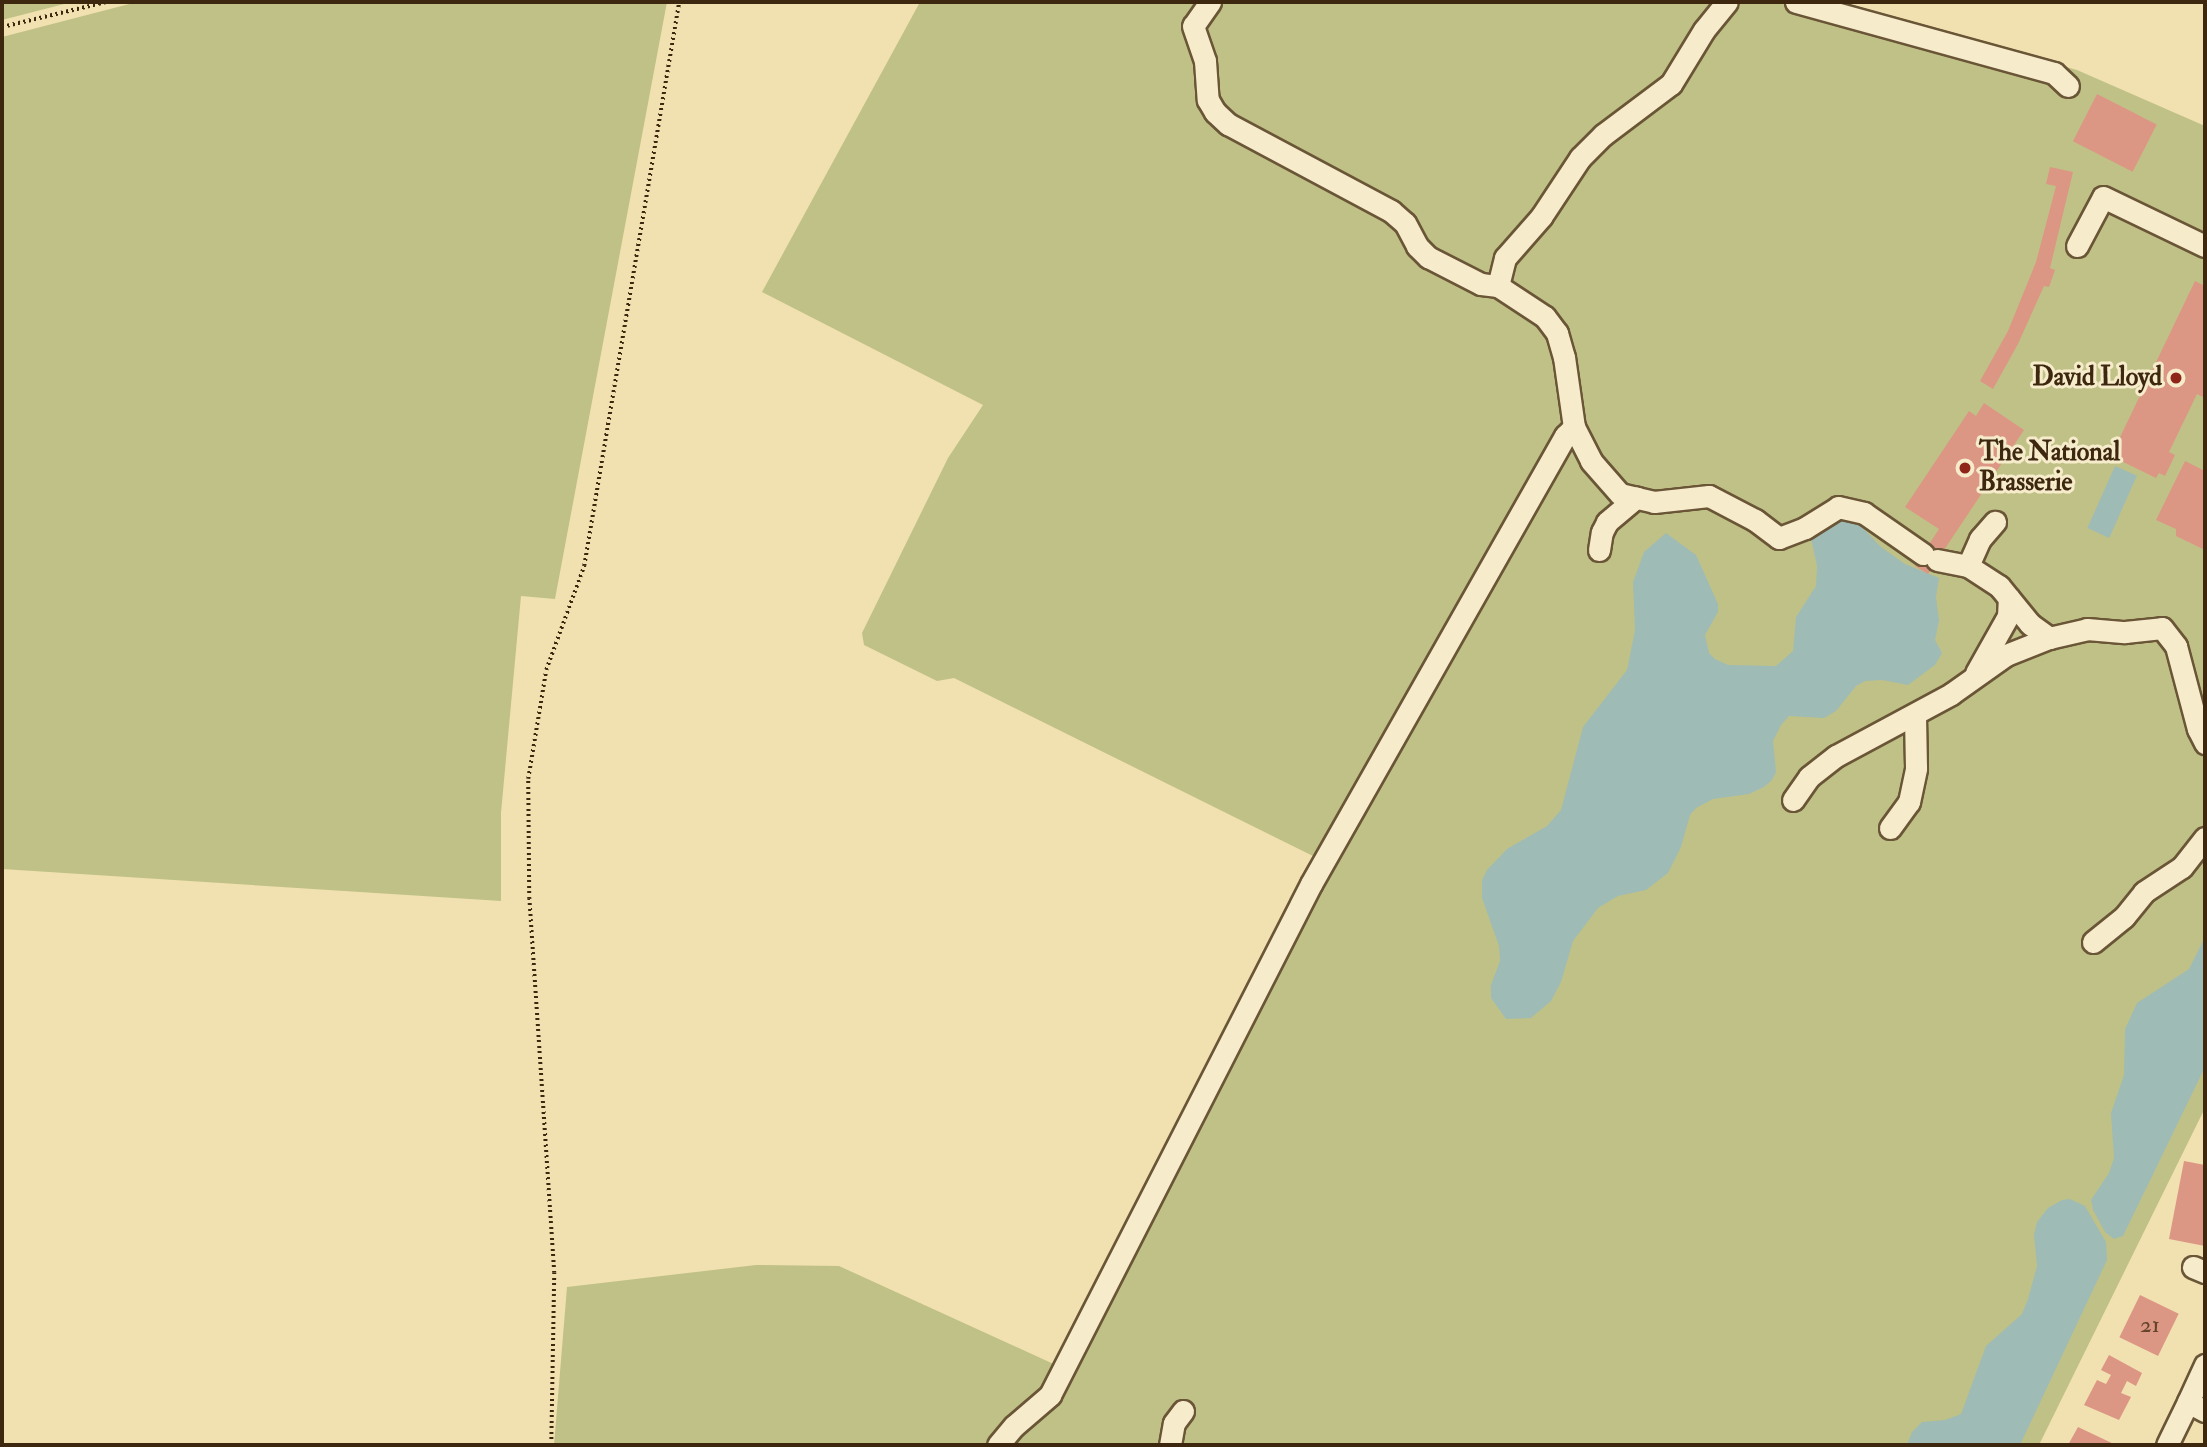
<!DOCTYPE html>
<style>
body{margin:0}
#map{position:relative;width:2207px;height:1447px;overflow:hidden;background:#f1e1b0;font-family:"IM FELL Double Pica",serif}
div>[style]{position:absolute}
.green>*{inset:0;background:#c0c187}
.water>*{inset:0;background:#9ebbb5;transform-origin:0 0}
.building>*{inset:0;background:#dc9684;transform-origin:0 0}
.path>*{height:3.5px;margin-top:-1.75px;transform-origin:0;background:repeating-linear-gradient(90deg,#3d280f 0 2px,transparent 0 5.5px)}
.roads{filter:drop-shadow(2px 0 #6a5637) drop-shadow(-2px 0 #6a5637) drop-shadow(0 2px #6a5637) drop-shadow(0 -2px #6a5637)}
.minor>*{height:21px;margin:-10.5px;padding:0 10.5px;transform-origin:10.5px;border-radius:10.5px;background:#f6eccc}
.dots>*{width:19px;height:19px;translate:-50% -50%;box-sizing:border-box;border:4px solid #f6eccc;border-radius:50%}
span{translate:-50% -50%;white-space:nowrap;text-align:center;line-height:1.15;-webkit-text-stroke:6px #f6eccc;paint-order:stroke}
.number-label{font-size:23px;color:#65442c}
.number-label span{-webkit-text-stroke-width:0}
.poi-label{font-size:26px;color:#3d280f;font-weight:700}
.right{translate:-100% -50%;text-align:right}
.left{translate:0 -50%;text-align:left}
.frame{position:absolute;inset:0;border:4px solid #3d280f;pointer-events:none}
</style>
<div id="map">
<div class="green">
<i style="clip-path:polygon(2px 2px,72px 2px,2px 20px)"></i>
<i style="clip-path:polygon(137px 2px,667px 2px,555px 599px,521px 596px,501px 813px,501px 901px,2px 869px,2px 37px)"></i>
<i style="clip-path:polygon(920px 2px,1838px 2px,2077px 70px,2205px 126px,2205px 1108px,2039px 1445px,554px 1445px,567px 1287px,756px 1265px,839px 1266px,1058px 1366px,1315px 857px,954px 678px,937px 681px,864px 645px,862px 633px,948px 458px,983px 405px,762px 292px)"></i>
</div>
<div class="water">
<i style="left:2115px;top:466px;width:24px;height:68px;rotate:24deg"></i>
<i style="clip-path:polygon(1840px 518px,1857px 522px,1881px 547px,1905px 564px,1939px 578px,1936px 597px,1939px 621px,1935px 640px,1942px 653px,1935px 665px,1908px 685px,1882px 680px,1865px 681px,1856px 686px,1836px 711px,1824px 718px,1789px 716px,1781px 725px,1773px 741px,1776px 772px,1772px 780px,1764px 787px,1749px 794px,1713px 799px,1696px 808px,1690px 815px,1681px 847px,1668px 873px,1646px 890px,1618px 896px,1598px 908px,1573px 941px,1561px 982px,1551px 1001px,1531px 1018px,1506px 1019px,1491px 998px,1491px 985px,1500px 961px,1499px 946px,1482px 898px,1482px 880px,1487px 870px,1507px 849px,1547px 826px,1561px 810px,1583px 727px,1627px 670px,1635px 630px,1633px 582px,1644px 552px,1666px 533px,1696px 555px,1718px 604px,1718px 612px,1705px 635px,1709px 653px,1715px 659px,1728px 665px,1776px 666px,1793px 651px,1796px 617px,1816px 586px,1817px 566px,1811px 538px,1824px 523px)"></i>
<i style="clip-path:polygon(2205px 937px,2205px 1067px,2123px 1236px,2114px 1239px,2105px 1232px,2093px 1210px,2091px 1200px,2109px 1173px,2114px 1158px,2111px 1113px,2124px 1075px,2125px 1029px,2137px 1003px,2189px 969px)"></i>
<i style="clip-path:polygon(2070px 1199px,2085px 1206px,2106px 1242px,2107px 1260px,2020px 1445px,1907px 1445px,1912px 1432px,1922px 1422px,1945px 1420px,1961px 1414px,1986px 1346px,2022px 1314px,2028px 1299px,2037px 1266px,2034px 1235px,2037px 1222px,2048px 1208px,2062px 1200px)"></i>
</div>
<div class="building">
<i style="left:2097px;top:94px;width:67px;height:53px;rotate:27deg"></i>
<i style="clip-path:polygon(2050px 167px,2073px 172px,2050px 268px,2055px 270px,2049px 287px,2044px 286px,2018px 344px,1993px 389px,1980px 381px,2008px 331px,2036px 262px,2056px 186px,2046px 184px)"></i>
<i style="clip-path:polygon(2195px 281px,2205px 286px,2205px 393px,2203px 397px,2197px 394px,2169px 452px,2175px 455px,2165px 476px,2159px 473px,2156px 478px,2111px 456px)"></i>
<i style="clip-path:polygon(1984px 403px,2024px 430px,1928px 574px,1915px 566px,1939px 529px,1905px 507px,1969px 411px,1976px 416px)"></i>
<i style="clip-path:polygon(2185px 461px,2205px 471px,2205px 550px,2176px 536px,2176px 529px,2156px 520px)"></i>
<i style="clip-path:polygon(2184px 1161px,2205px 1165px,2205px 1246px,2169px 1239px)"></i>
<i style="left:2140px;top:1295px;width:43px;height:47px;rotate:26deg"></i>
<i style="clip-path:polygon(2109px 1355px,2142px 1373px,2136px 1386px,2127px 1381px,2121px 1393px,2131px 1397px,2119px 1420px,2084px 1405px,2097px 1380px,2106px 1384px,2111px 1375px,2101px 1370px)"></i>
<i style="clip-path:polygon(2078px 1427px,2116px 1445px,2068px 1445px)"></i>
</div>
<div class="path">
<i style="left:2px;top:27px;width:107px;rotate:-13.5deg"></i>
<i style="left:551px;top:1445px;width:172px;rotate:-89deg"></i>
<i style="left:554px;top:1273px;width:375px;rotate:-93.8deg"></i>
<i style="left:529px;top:899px;width:120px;rotate:-90.5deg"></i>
<i style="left:528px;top:779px;width:110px;rotate:-80.6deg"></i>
<i style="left:546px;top:670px;width:111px;rotate:-69.9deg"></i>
<i style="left:584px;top:566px;width:572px;rotate:-80.44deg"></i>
</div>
<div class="roads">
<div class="minor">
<i style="left:1210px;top:2px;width:29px;rotate:125deg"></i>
<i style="left:1193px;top:26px;width:37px;rotate:71deg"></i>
<i style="left:1205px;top:61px;width:39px;rotate:86deg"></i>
<i style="left:1208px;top:100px;width:14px;rotate:60deg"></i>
<i style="left:1215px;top:112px;width:18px;rotate:43deg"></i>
<i style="left:1228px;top:124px;width:185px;rotate:28.1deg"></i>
<i style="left:1391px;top:211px;width:18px;rotate:41deg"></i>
<i style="left:1405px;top:223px;width:26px;rotate:62deg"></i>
<i style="left:1417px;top:246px;width:16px;rotate:45deg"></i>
<i style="left:1428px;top:257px;width:59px;rotate:27deg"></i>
<i style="left:1481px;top:284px;width:17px;rotate:7deg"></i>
<i style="left:1498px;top:286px;width:56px;rotate:33.4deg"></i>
<i style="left:1545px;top:317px;width:20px;rotate:53deg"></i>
<i style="left:1557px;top:333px;width:25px;rotate:74deg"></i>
<i style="left:1564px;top:357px;width:71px;rotate:81.9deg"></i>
<i style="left:1796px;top:2px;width:268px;rotate:15.4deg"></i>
<i style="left:2054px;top:73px;width:19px;rotate:43deg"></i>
<i style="left:2077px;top:246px;width:55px;rotate:-62deg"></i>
<i style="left:2103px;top:197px;width:113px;rotate:25.7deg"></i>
<i style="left:1498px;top:286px;width:29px;rotate:-76deg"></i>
<i style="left:1505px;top:258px;width:55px;rotate:-48.7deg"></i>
<i style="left:1541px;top:217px;width:71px;rotate:-56.5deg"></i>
<i style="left:1580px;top:158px;width:33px;rotate:-45deg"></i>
<i style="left:1603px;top:135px;width:85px;rotate:-36.9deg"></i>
<i style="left:1671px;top:84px;width:63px;rotate:-58.6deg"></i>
<i style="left:1704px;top:30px;width:36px;rotate:-51deg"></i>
<i style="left:1599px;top:550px;width:18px;rotate:-81deg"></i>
<i style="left:1602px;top:532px;width:11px;rotate:-63deg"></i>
<i style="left:1607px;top:522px;width:38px;rotate:-40deg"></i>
<i style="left:1937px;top:560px;width:32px;rotate:11deg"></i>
<i style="left:1968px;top:566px;width:30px;rotate:-66deg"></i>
<i style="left:1980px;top:539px;width:23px;rotate:-49deg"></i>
<i style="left:1968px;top:566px;width:37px;rotate:33deg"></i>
<i style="left:1999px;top:586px;width:49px;rotate:50.8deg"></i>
<i style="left:2030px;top:624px;width:24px;rotate:36deg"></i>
<i style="left:1976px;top:673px;width:65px;rotate:-60.7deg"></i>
<i style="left:2008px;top:616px;width:18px;rotate:-87deg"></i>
<i style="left:1793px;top:800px;width:28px;rotate:-55deg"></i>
<i style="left:1809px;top:777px;width:34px;rotate:-38deg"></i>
<i style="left:1836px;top:756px;width:131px;rotate:-28.3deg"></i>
<i style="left:1951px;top:694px;width:67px;rotate:-35.3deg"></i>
<i style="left:2006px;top:655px;width:46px;rotate:-21.6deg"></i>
<i style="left:2049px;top:638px;width:39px;rotate:-13deg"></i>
<i style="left:2087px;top:629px;width:38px;rotate:5deg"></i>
<i style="left:2125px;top:632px;width:37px;rotate:-6deg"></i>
<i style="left:2162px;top:628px;width:23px;rotate:52deg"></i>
<i style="left:2176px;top:646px;width:86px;rotate:75.2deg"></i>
<i style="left:2198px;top:729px;width:16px;rotate:63deg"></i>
<i style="left:1890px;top:828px;width:32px;rotate:-54deg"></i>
<i style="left:1909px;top:802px;width:35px;rotate:-78deg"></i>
<i style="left:1916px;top:768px;width:53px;rotate:-91.1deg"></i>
<i style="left:2093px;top:942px;width:40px;rotate:-39deg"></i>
<i style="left:2124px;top:917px;width:32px;rotate:-51deg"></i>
<i style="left:2144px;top:892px;width:45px;rotate:-33.3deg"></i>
<i style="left:2182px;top:867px;width:37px;rotate:-52deg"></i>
<i style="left:2193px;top:1267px;width:13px;rotate:23deg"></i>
<i style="left:2188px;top:1402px;width:41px;rotate:-65.3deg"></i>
<i style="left:998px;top:1445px;width:25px;rotate:-50deg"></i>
<i style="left:1014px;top:1426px;width:48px;rotate:-40.7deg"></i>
<i style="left:1050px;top:1395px;width:574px;rotate:-62.94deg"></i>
<i style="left:1311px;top:884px;width:515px;rotate:-60.45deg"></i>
<i style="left:1565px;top:436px;width:13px;rotate:-45deg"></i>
<i style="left:1574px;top:427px;width:38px;rotate:63deg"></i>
<i style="left:1591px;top:461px;width:44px;rotate:48.7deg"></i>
<i style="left:1620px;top:494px;width:35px;rotate:13deg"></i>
<i style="left:1654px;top:502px;width:55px;rotate:-6.2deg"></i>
<i style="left:1709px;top:496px;width:52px;rotate:27.6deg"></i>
<i style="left:1755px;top:520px;width:30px;rotate:37deg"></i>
<i style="left:1779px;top:538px;width:28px;rotate:-21deg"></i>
<i style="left:1805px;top:528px;width:39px;rotate:-32deg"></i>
<i style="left:1838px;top:507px;width:27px;rotate:13deg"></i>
<i style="left:1864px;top:513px;width:72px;rotate:34.8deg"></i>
<i style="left:1170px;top:1445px;width:22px;rotate:-80deg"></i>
<i style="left:1174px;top:1423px;width:15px;rotate:-53deg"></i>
<i style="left:2167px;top:1445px;width:48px;rotate:-64deg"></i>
<i style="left:2188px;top:1402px;width:19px;rotate:28deg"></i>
</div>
</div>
<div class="dots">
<i style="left:2176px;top:378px;background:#8f2418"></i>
<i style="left:1965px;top:468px;background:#8f2418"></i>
</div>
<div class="number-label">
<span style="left:2150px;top:1325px">21</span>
</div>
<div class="poi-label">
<span class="right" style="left:2162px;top:378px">David Lloyd</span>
<span class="left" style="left:1979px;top:468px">The National<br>Brasserie</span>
</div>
<div class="frame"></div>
</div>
